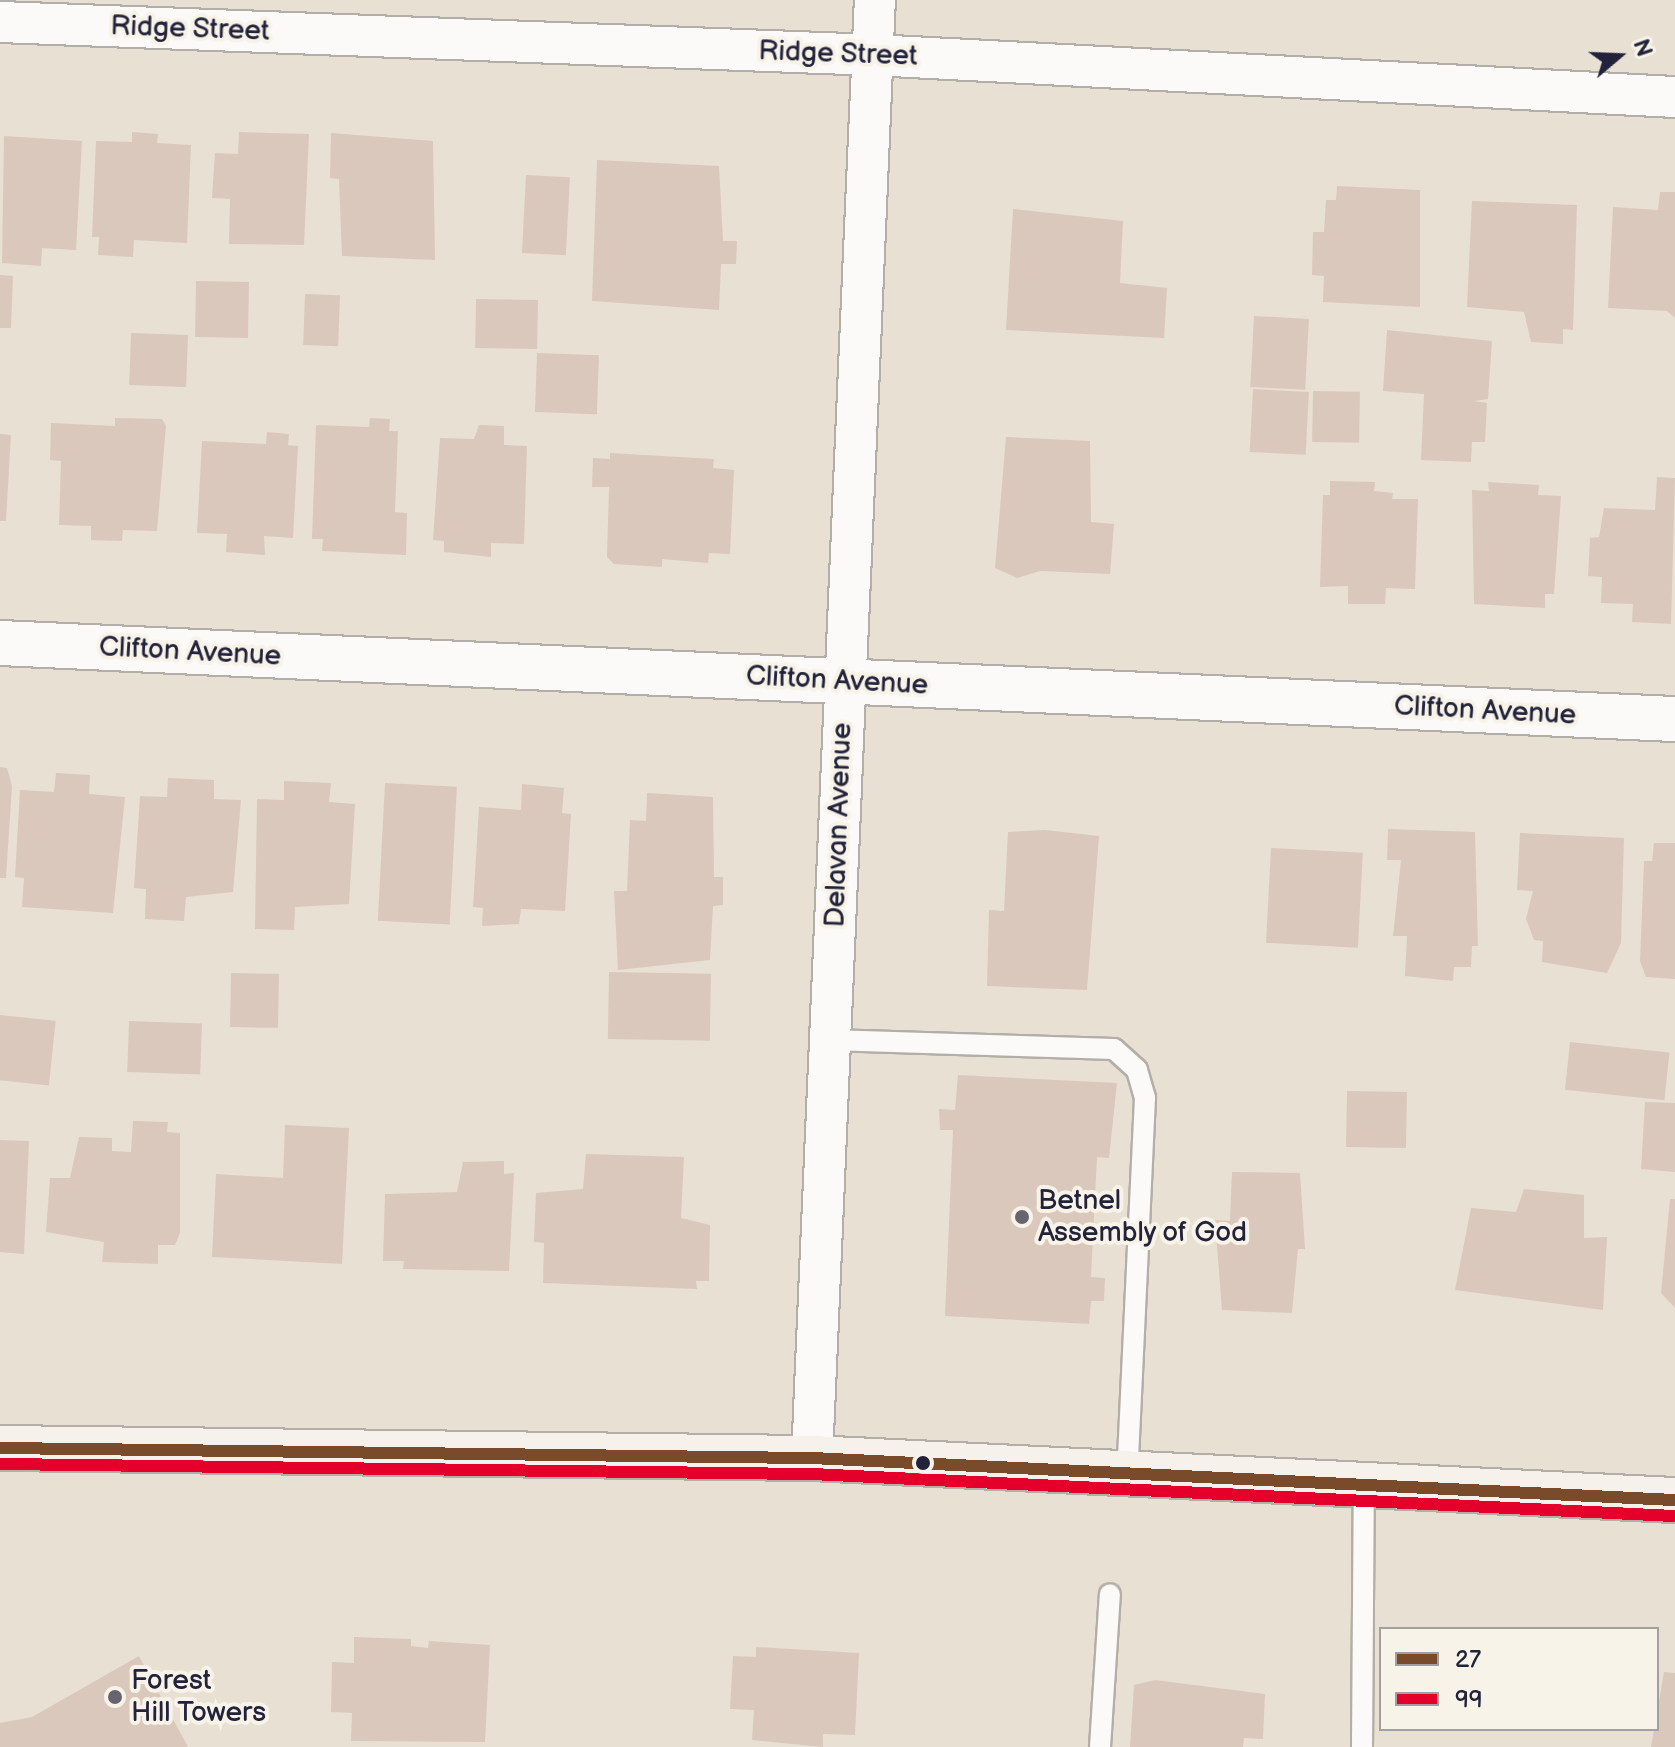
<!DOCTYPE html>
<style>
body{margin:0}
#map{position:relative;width:1675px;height:1747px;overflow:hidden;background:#e8e0d2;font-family:"Balsamiq Sans",sans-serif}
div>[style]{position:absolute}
.building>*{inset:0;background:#dbc8bc;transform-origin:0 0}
.roads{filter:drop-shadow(2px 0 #b3aea8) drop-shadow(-2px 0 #b3aea8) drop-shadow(0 2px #b3aea8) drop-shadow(0 -2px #b3aea8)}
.service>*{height:20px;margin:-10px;padding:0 10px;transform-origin:10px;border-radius:10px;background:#fcfaf8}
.minor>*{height:40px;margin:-20px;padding:0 20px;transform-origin:20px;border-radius:20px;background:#fcfaf8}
.tertiary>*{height:44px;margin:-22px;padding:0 22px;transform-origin:22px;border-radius:22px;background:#fcfaf8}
.secondary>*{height:44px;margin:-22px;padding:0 22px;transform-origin:22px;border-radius:22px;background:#f6f1eb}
.bus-1>*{height:12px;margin:-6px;padding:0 6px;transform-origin:6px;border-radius:6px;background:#7a4b2a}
.bus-2>*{height:12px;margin:-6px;padding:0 6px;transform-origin:6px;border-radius:6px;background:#e4002b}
.dots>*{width:22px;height:22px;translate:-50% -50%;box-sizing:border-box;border:4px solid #f7f3e8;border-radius:50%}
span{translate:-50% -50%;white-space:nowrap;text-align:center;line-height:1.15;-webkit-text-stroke:8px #f7f3e8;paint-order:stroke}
.street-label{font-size:28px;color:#22223b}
.poi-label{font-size:28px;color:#22223b}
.left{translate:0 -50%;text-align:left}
.legend{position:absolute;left:1379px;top:1627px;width:280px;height:104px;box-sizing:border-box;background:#f7f3e8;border:2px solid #a29fa3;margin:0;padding:10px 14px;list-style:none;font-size:24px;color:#22223b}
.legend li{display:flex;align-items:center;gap:16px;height:40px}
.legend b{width:40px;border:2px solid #a29fa3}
.north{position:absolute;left:1579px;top:16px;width:80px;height:80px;-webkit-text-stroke:6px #f7f3e8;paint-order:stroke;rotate:71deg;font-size:22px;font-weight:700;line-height:32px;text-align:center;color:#22223b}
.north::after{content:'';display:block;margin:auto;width:28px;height:36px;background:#22223b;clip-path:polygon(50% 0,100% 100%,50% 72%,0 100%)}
</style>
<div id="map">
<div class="building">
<i style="clip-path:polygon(132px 132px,158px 134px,157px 143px,191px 145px,187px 243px,134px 240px,133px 257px,98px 255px,99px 237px,92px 237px,96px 141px,132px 142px)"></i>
<i style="clip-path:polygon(239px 132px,309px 134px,304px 245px,229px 244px,230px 199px,212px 198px,215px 153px,238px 154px)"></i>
<i style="clip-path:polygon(331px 133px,433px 141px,435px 260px,342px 256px,339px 179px,330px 178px)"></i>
<i style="clip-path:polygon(4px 136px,82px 141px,76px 250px,42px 248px,41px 266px,2px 263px)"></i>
<i style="clip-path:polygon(597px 160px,719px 166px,723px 241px,737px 241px,736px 264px,721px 264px,719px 310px,592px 301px)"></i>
<i style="left:526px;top:175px;width:44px;height:78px;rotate:3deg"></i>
<i style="clip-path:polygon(1337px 186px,1420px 190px,1420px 307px,1323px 302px,1324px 276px,1312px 275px,1313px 232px,1324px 232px,1326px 200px,1336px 200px)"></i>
<i style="clip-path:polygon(1660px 192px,1675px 192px,1675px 318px,1667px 311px,1608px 308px,1613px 207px,1658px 210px)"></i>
<i style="clip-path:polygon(1472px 201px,1577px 205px,1573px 330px,1563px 329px,1563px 344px,1531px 342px,1524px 312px,1467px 307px)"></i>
<i style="clip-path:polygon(1013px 209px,1123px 221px,1120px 283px,1167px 288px,1164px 338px,1006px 330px)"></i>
<i style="clip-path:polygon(0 275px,13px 276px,11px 328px,0 328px)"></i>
<i style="left:196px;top:281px;width:53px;height:56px;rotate:1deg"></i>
<i style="left:305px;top:294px;width:35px;height:51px;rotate:2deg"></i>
<i style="left:476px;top:299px;width:62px;height:49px;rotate:1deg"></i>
<i style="left:1254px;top:316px;width:55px;height:71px;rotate:3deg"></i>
<i style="clip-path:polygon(1387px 330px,1492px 341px,1488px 399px,1474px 401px,1487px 403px,1485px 442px,1472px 442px,1471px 462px,1421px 460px,1424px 394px,1383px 391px)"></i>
<i style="left:131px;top:333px;width:57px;height:52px;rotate:2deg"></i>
<i style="left:537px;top:353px;width:62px;height:59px;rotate:2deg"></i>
<i style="left:1253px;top:389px;width:56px;height:63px;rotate:3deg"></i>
<i style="left:1313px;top:391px;width:47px;height:51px;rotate:1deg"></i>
<i style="clip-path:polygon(115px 418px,162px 419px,166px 426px,157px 531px,123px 530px,122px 541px,91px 540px,91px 526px,59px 525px,61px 461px,50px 460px,51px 423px,115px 426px)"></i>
<i style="clip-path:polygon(370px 418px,390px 419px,389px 431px,398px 431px,395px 512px,407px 513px,406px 555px,322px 551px,323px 539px,312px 539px,316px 425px,369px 427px)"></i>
<i style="clip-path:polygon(479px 425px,504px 426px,504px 445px,527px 446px,524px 544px,491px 543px,491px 557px,444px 552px,444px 541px,433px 540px,440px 438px,474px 439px)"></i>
<i style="clip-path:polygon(267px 432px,289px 434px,288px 445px,298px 446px,293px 538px,264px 536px,265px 555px,226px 552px,227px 534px,197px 533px,202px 441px,266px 444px)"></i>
<i style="clip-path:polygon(0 434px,11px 435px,6px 521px,0 521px)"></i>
<i style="clip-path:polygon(1006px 437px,1090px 441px,1091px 522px,1114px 524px,1110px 574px,1040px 571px,1017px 578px,995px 568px)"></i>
<i style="clip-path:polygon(610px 453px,714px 459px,713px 468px,734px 470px,730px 554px,709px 553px,708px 563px,662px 559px,662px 567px,614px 564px,607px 557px,609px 487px,592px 487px,593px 458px,610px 459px)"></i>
<i style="clip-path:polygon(1657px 477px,1675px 478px,1671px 624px,1632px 622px,1633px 604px,1601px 603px,1602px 577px,1588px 576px,1590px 538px,1599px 537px,1604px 508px,1655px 510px)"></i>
<i style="clip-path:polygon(1330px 481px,1375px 482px,1374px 491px,1393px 493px,1392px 499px,1418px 499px,1415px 589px,1386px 588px,1385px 604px,1348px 604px,1348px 586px,1320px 587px,1323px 495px,1330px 495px)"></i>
<i style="clip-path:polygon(1488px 482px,1539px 485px,1538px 495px,1561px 496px,1554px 594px,1545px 594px,1545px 608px,1474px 604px,1472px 490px,1489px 491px)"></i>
<i style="clip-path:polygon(0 767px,7px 768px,12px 786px,6px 878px,0 878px)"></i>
<i style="clip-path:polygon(56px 773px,90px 775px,89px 794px,125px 797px,113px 913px,22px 907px,24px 878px,15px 877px,20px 790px,54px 792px)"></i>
<i style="clip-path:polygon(168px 778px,214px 780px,214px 799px,241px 800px,233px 892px,186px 897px,184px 921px,145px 919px,146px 889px,134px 888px,140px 796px,167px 797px)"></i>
<i style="clip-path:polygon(284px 781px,331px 783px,329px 802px,355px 804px,349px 904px,295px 907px,294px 930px,255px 929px,257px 799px,284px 800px)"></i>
<i style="left:385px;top:783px;width:72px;height:138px;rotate:3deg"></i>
<i style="clip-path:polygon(522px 784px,564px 788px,562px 813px,571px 814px,565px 911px,521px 909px,519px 924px,482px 926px,483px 908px,473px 907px,479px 807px,521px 810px)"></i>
<i style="clip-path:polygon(647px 793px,713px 797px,714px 877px,723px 877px,723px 905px,713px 906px,710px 960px,618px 970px,614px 891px,627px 891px,630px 820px,646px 821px)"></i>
<i style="clip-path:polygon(1388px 829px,1475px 832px,1478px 946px,1472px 946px,1471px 967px,1454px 967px,1453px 981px,1405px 976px,1407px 936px,1393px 936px,1401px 860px,1387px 860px)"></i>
<i style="clip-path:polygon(1045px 830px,1099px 836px,1087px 990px,987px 986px,989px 910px,1004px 911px,1008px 832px)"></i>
<i style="clip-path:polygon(1520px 833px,1624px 838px,1621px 943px,1607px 973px,1542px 962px,1543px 941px,1534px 940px,1526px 919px,1533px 891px,1517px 890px)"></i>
<i style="clip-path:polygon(1654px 843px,1675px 843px,1675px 979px,1646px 977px,1640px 961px,1644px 861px,1652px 861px)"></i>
<i style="left:1271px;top:848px;width:92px;height:95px;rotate:3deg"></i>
<i style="left:609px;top:972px;width:102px;height:67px;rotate:1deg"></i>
<i style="left:231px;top:973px;width:48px;height:54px;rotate:1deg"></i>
<i style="left:0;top:1015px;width:56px;height:65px;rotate:6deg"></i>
<i style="left:129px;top:1021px;width:73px;height:51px;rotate:2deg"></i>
<i style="left:1570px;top:1042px;width:100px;height:48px;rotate:6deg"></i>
<i style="clip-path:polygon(958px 1075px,1117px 1083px,1109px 1158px,1097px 1157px,1091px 1277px,1105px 1278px,1104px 1301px,1091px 1301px,1089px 1324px,945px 1316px,953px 1130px,940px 1130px,939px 1109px,955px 1110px)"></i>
<i style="left:1347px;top:1091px;width:60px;height:56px;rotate:1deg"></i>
<i style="clip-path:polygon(1645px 1102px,1675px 1103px,1675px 1172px,1641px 1169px)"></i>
<i style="clip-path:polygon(133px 1121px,168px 1122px,167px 1132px,180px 1133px,180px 1233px,175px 1245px,158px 1245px,158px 1264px,102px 1262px,104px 1242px,46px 1232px,50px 1178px,70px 1178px,79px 1137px,112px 1138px,112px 1151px,131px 1152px)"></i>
<i style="clip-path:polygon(285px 1125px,349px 1128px,342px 1264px,212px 1257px,216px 1174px,283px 1178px)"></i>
<i style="clip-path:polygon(0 1140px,29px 1141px,24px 1254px,0 1252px)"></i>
<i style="clip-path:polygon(586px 1154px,684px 1157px,681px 1218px,710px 1225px,709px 1281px,696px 1281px,697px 1289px,543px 1283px,544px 1243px,534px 1242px,536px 1193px,583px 1189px)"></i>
<i style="clip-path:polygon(504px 1161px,504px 1174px,514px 1173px,509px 1271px,403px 1269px,404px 1261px,383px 1261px,385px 1194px,457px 1192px,463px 1162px)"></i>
<i style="clip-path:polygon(1232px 1172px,1300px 1173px,1305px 1249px,1298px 1249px,1292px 1313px,1222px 1310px,1215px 1220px,1230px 1221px)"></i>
<i style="clip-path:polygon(1524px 1189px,1584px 1195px,1584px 1238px,1607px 1237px,1603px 1310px,1455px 1290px,1471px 1208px,1516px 1212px)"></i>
<i style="clip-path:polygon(1670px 1199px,1675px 1199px,1675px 1308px,1661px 1293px)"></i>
<i style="clip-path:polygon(354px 1637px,411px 1639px,411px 1646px,428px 1648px,429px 1641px,490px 1645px,485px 1742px,351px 1741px,352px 1713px,331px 1712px,332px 1662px,354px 1663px)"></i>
<i style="clip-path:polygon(756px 1647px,859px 1653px,855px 1735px,823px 1734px,823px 1747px,752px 1740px,754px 1710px,730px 1709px,733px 1656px,756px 1657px)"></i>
<i style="clip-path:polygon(139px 1656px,188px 1747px,0 1747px,0 1723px,32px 1717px)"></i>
<i style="clip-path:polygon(1664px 1672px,1675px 1673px,1675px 1747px,1651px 1747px)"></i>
<i style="clip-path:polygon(1155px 1680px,1265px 1694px,1263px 1739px,1244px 1738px,1243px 1747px,1130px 1747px,1134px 1685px)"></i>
</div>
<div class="roads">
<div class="service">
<i style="left:830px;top:1040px;width:284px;rotate:1.8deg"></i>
<i style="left:1114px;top:1049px;width:31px;rotate:42deg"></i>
<i style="left:1137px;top:1070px;width:29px;rotate:74deg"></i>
<i style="left:1145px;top:1098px;width:376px;rotate:92.7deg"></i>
<i style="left:1100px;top:1747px;width:153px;rotate:-86.3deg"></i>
<i style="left:1362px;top:1747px;width:262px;rotate:-89.6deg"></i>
</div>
<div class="minor">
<i style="left:0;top:22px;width:874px;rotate:2.16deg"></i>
<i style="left:873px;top:55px;width:803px;rotate:3deg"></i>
<i style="left:812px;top:1458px;width:1459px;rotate:-87.53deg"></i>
</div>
<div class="tertiary">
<i style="left:0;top:643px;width:1677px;rotate:2.6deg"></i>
</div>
<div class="secondary">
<i style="left:0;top:1448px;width:812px;rotate:0.71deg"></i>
<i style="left:812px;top:1458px;width:864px;rotate:2.79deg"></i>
</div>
</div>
<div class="bus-1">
<i style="left:0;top:1448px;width:812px;rotate:0.71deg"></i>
<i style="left:812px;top:1458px;width:864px;rotate:2.79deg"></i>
</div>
<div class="bus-2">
<i style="left:0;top:1464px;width:812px;rotate:0.71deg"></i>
<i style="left:812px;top:1474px;width:863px;rotate:2.79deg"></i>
</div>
<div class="dots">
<i style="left:1022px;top:1217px;background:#676470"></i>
<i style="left:923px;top:1463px;background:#22223b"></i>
<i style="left:115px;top:1697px;background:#676470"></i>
</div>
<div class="street-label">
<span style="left:190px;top:29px;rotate:2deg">Ridge Street</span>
<span style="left:838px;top:54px;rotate:2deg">Ridge Street</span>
<span style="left:190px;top:652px;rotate:3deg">Clifton Avenue</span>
<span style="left:837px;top:681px;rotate:3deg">Clifton Avenue</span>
<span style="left:1485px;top:711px;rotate:3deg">Clifton Avenue</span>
<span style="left:839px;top:825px;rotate:-88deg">Delavan Avenue</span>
</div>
<div class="poi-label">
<span class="left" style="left:1038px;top:1217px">Betnel<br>Assembly of God</span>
<span class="left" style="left:131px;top:1697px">Forest<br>Hill Towers</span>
</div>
<ul class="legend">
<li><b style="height:10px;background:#7a4b2a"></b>27</li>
<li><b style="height:10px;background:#e4002b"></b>99</li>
</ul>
<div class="north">N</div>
</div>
